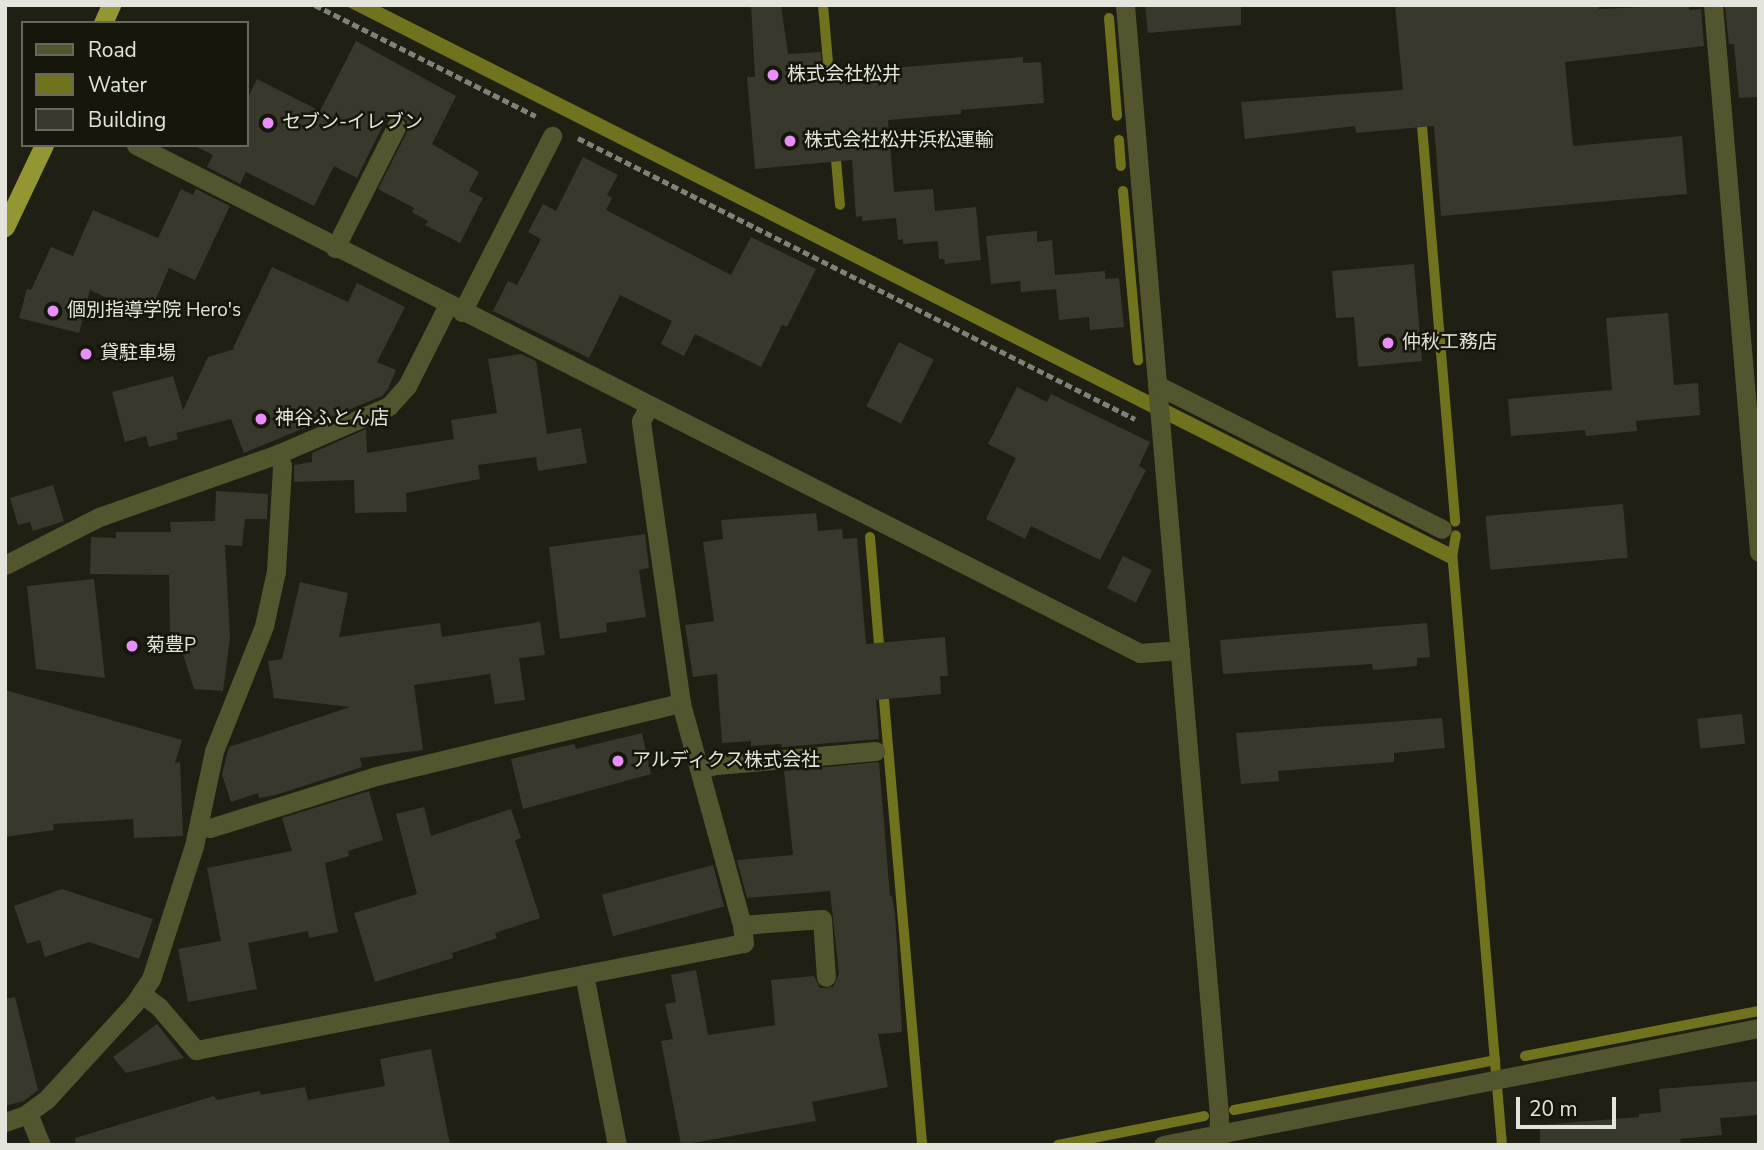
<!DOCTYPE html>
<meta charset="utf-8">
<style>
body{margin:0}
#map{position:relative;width:1764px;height:1150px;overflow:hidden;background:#1f2013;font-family:"Nunito Sans","Noto Sans JP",sans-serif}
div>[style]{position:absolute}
.water>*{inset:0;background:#70721e}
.stream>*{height:10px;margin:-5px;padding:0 5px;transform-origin:5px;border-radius:5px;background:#70721e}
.building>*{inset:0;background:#38392c;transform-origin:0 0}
.path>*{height:4.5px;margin-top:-2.25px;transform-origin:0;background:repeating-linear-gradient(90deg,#808177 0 7px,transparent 0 10.5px)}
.minor>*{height:19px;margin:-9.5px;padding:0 9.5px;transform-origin:9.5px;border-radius:9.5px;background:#53552e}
.trunk>*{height:19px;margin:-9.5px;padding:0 9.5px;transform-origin:9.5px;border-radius:9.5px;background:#949633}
.dots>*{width:19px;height:19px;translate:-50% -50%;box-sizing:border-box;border:4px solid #16160a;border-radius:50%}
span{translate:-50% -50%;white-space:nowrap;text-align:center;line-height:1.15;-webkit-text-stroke:5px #16160a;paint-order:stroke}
.poi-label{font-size:19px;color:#e3e4dc}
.left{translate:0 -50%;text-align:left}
.frame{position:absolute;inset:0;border:7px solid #e3e4dc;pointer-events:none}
.legend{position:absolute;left:21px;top:21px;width:228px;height:126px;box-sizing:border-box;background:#16160a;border:2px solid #68685e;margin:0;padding:9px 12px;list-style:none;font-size:21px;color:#e3e4dc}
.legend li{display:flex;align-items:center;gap:14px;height:35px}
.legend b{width:35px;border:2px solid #68685e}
.scale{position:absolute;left:1516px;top:1097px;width:100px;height:32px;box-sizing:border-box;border:4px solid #e3e4dc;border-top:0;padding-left:9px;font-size:21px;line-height:24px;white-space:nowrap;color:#e3e4dc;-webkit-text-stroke:5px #16160a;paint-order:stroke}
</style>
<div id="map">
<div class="water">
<i style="clip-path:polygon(344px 5px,377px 5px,1457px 551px,1507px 1145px,1497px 1145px,1448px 563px)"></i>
</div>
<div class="stream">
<i style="left:823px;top:5px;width:80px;rotate:85deg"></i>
<i style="left:1109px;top:18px;width:98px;rotate:85.3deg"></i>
<i style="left:1421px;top:114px;width:409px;rotate:85.2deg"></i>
<i style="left:1119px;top:140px;width:26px;rotate:86deg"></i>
<i style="left:835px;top:149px;width:56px;rotate:84.9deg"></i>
<i style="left:1123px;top:191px;width:170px;rotate:84.9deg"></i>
<i style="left:870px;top:537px;width:118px;rotate:85.2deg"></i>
<i style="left:1452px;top:557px;width:22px;rotate:-80deg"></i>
<i style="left:883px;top:688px;width:459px;rotate:85.1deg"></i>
<i style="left:1525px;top:1056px;width:238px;rotate:-10.9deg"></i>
<i style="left:1234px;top:1110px;width:266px;rotate:-10.8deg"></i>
<i style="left:1058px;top:1145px;width:149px;rotate:-11.2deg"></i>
</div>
<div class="building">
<i style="clip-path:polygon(751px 5px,781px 5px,788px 54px,821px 52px,822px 74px,1023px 57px,1023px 63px,1041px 62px,1044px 103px,961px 110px,961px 114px,888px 120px,894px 192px,933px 189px,935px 211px,976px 207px,981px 260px,945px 264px,944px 259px,939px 259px,938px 241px,903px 244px,903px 239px,898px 240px,896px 218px,862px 221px,862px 216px,856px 217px,852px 160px,755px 169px,747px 77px,755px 77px)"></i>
<i style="clip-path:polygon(1145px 5px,1241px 5px,1241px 25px,1148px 33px)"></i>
<i style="clip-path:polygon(1395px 5px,1599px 5px,1599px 9px,1689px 5px,1689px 10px,1701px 9px,1704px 46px,1565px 62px,1573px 146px,1682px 136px,1687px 194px,1441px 216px,1434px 126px,1356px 133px,1355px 126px,1245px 139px,1241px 102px,1403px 90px)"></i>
<i style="clip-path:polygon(1759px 5px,1759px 97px,1739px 98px,1734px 44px,1729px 44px,1725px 7px)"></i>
<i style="clip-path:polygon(356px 41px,456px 96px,432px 144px,479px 172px,469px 191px,483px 198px,460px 243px,425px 225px,428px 221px,412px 212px,414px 208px,378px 189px,407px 132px,407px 121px,401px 116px,390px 116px,385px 121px,357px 178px,334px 166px,314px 206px,246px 172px,240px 184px,207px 167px,213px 155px,193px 145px,247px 145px,247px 100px,257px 79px,320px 111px)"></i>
<i style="clip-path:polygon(583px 157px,618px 175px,607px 195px,612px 198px,606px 210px,731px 275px,751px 237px,816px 269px,787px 327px,782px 325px,761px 367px,695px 334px,684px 356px,661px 344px,672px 321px,620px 295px,589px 358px,493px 311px,508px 281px,517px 285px,541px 239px,528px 232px,543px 204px,556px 211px)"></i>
<i style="clip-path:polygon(181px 189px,193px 195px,196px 189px,230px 206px,195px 280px,169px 268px,150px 313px,130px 304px,129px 308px,90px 290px,79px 333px,19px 318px,27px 289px,31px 290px,51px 247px,73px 256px,93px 210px,158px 238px)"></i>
<i style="clip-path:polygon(1037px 231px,1037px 242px,1052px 240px,1055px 275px,1105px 271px,1105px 279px,1119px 278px,1124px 327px,1090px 330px,1089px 317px,1059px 320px,1056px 289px,1021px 292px,1020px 281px,991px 284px,986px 236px)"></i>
<i style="clip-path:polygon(1414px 264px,1422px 361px,1358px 367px,1354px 317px,1336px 318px,1332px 271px)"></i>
<i style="clip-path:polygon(272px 267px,348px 302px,357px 283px,405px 307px,377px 362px,396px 370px,388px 389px,382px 396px,244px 453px,231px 419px,176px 433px,178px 439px,149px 447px,146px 436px,125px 442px,112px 392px,173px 376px,183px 410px,208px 357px,235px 349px,233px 348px)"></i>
<i style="clip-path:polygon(1668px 313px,1674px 385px,1698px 383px,1700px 415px,1636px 421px,1637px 431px,1586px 436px,1585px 430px,1511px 436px,1508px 399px,1612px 390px,1606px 318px)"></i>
<i style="left:899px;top:342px;width:39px;height:72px;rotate:27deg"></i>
<i style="clip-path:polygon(521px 354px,536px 361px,547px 434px,581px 428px,587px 463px,538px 471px,536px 457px,478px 465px,480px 479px,406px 493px,407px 512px,355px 513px,354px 480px,294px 482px,294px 465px,312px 462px,312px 453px,366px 429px,367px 453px,454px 439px,451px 420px,497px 413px,488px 359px)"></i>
<i style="clip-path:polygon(1017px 387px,1047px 402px,1051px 394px,1150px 442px,1139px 466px,1146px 470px,1100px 560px,1031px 526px,1025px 539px,986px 519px,1016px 458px,988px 444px)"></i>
<i style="clip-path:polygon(53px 485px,64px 521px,33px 531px,30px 522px,18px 525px,10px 498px)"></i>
<i style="clip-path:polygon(216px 491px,268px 494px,267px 519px,245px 519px,242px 546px,225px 545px,230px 638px,223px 691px,194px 689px,178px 638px,170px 639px,169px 575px,90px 574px,91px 537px,116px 538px,116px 532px,171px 532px,170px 522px,215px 521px)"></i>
<i style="left:1623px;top:504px;width:54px;height:138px;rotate:85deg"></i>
<i style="clip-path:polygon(816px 513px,818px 531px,842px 529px,843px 539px,857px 538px,866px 644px,945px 637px,948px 676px,940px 676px,941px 694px,876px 700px,879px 739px,782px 747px,781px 744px,751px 746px,751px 741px,722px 743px,717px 674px,693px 677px,685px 625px,714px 621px,703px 542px,723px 539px,721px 520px)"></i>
<i style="clip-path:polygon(645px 534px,649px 568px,639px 570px,646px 617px,606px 623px,607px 632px,560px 639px,549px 547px)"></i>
<i style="left:1123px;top:556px;width:32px;height:36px;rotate:26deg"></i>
<i style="clip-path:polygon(94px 579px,105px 678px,36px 669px,27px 586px)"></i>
<i style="clip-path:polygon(300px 582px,348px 593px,339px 637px,440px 623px,442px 637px,540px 622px,545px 655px,519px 658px,525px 700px,495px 704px,490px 674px,414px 685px,423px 750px,360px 758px,362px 767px,276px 795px,259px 798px,258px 793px,231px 802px,222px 774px,229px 747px,350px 707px,274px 698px,268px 661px,282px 659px)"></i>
<i style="clip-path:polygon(1427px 623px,1430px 657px,1417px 658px,1417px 666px,1373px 670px,1372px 664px,1223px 674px,1220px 640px)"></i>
<i style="clip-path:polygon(5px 690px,182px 740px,175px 763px,180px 762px,183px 836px,134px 838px,133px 819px,53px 824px,54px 830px,5px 837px)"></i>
<i style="left:1742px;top:714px;width:30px;height:45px;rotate:84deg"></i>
<i style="clip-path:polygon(1442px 718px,1445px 748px,1394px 753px,1394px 762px,1278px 771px,1279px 781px,1241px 784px,1236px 733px)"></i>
<i style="clip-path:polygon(642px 733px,651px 774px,523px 809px,511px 759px,574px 744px,576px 749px)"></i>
<i style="clip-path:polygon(879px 762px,890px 896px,892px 896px,895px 913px,902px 1032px,878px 1034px,888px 1087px,812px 1102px,816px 1121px,681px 1145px,661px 1041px,673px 1039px,665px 1004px,676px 1002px,671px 975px,696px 970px,708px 1035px,775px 1025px,771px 980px,814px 976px,820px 988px,833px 987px,839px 974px,830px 891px,747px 898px,737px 860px,793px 855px,784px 771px)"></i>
<i style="clip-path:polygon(369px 791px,383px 840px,348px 851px,349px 856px,325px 863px,338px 932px,309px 938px,308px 931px,248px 943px,257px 989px,188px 1002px,178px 949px,221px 941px,207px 868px,292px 851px,282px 818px)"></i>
<i style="clip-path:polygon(424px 807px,431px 836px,511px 809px,521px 838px,515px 840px,540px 918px,495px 933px,497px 938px,452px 953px,453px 958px,375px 982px,354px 913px,417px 894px,396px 814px)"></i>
<i style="left:713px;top:865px;width:43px;height:115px;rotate:75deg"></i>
<i style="clip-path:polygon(62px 889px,153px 919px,139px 959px,89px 942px,45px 957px,40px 940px,27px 944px,14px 906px)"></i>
<i style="clip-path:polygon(15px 997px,38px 1090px,24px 1101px,5px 1106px,5px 999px)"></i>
<i style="clip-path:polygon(157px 1024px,184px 1058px,126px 1073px,113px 1057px)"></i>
<i style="clip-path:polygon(431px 1049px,450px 1145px,76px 1145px,75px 1138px,214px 1096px,217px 1100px,260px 1091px,261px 1095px,305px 1087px,308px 1100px,385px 1086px,380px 1059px)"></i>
<i style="clip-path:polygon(1759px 1081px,1759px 1115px,1720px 1118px,1722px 1135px,1680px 1139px,1681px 1145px,1540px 1145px,1540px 1125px,1639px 1117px,1639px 1114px,1661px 1112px,1659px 1089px)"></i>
</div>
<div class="path">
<i style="left:315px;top:5px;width:247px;rotate:26.7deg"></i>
<i style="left:578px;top:138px;width:624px;rotate:26.77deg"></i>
</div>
<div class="minor">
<i style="left:1125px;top:5px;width:1115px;rotate:85.16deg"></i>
<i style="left:1219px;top:1116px;width:29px;rotate:92deg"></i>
<i style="left:1713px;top:5px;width:549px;rotate:85.19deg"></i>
<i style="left:136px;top:145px;width:1125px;rotate:26.84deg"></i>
<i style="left:1140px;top:653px;width:40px;rotate:-4.3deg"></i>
<i style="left:335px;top:248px;width:136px;rotate:-63.2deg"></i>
<i style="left:462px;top:312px;width:198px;rotate:-62.9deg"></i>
<i style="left:1157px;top:385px;width:319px;rotate:26.8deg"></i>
<i style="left:5px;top:565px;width:106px;rotate:-27.1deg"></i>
<i style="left:99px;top:517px;width:190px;rotate:-19.4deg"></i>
<i style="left:278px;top:454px;width:121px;rotate:-23.4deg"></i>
<i style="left:389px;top:406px;width:27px;rotate:-48deg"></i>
<i style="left:407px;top:386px;width:91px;rotate:-63.2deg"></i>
<i style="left:700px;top:769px;width:16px;rotate:-14deg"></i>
<i style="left:716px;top:765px;width:160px;rotate:-5deg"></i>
<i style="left:199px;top:825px;width:11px;rotate:15deg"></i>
<i style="left:210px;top:828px;width:174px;rotate:-17.4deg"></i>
<i style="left:376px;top:776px;width:314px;rotate:-13.5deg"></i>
<i style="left:742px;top:925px;width:80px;rotate:-4.3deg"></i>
<i style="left:822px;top:919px;width:58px;rotate:86.1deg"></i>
<i style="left:584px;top:974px;width:174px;rotate:79.1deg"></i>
<i style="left:142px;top:994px;width:21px;rotate:37deg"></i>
<i style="left:159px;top:1007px;width:57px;rotate:49.3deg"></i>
<i style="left:196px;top:1050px;width:558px;rotate:-11.05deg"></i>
<i style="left:744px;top:943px;width:18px;rotate:-96deg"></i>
<i style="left:742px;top:925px;width:230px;rotate:-105.4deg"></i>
<i style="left:681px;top:703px;width:285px;rotate:-98.1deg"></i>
<i style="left:641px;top:421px;width:17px;rotate:-62deg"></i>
<i style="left:28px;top:1113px;width:35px;rotate:68deg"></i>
<i style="left:5px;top:1122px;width:21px;rotate:-19deg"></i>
<i style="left:25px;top:1115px;width:26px;rotate:-36deg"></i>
<i style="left:46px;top:1100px;width:130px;rotate:-47.5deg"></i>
<i style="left:134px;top:1004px;width:30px;rotate:-56deg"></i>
<i style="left:151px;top:979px;width:140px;rotate:-72.1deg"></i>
<i style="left:194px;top:846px;width:97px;rotate:-78.1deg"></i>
<i style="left:214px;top:751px;width:135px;rotate:-68.2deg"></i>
<i style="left:264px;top:626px;width:56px;rotate:-77.7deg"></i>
<i style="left:276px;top:571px;width:105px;rotate:-86.7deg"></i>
<i style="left:282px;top:466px;width:13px;rotate:-108deg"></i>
<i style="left:1163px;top:1145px;width:607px;rotate:-11.11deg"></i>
</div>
<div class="trunk">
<i style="left:103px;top:23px;width:20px;rotate:-66deg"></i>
<i style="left:5px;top:227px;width:91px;rotate:-64.6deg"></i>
</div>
<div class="dots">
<i style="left:773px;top:75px;background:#ea8dfd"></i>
<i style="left:268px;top:123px;background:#ea8dfd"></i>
<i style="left:790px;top:141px;background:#ea8dfd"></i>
<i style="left:53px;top:311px;background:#ea8dfd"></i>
<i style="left:1388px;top:343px;background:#ea8dfd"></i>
<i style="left:86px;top:354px;background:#ea8dfd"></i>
<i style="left:261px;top:419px;background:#ea8dfd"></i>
<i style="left:132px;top:646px;background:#ea8dfd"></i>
<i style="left:618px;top:761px;background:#ea8dfd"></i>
</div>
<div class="poi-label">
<span class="left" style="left:787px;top:75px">株式会社松井</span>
<span class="left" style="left:282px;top:123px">セブン-イレブン</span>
<span class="left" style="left:804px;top:141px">株式会社松井浜松運輸</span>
<span class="left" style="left:67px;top:311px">個別指導学院 Hero's</span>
<span class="left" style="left:1402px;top:343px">仲秋工務店</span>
<span class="left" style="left:100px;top:354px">貸駐車場</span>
<span class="left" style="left:275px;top:419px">神谷ふとん店</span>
<span class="left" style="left:146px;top:646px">菊豊P</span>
<span class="left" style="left:632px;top:761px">アルディクス株式会社</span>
</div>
<div class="frame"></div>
<ul class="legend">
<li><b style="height:9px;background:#53552e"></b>Road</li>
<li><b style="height:19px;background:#70721e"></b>Water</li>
<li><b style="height:19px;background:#38392c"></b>Building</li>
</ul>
<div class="scale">20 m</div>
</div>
